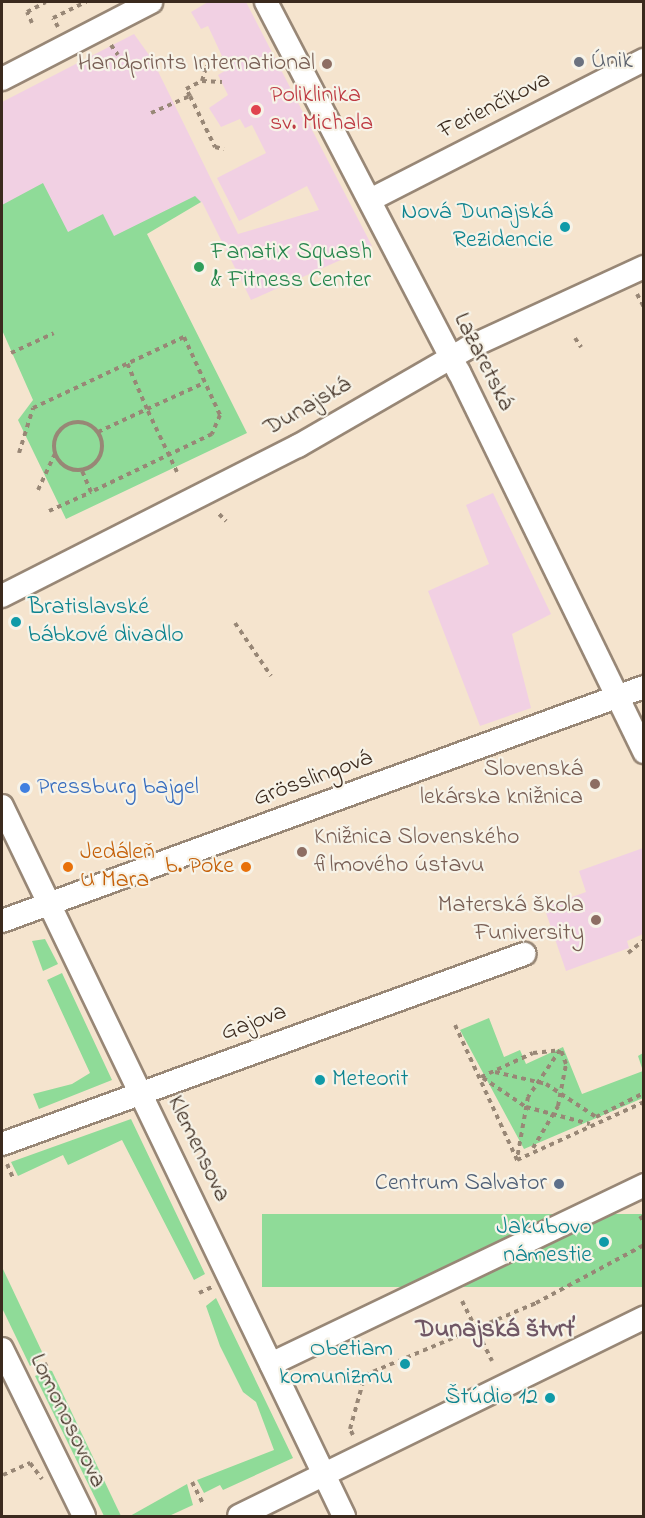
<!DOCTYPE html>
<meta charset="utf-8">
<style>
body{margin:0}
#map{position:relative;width:645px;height:1518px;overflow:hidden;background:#f5e4ce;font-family:"Indie Flower",sans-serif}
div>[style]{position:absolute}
.built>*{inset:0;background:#f1d0e3}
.green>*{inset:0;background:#8fdb98;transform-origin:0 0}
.path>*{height:4px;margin-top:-2px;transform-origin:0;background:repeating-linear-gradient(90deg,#988776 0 4.5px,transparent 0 9px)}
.path>.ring{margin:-2px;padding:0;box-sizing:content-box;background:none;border:4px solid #988776;border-radius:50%}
.roads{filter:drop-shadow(2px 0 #988776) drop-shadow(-2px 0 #988776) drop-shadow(0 2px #988776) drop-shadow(0 -2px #988776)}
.street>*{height:22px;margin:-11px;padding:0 11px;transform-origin:11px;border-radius:11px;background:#fff}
.dots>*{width:16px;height:16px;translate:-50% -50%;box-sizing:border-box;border:3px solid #f7f3e8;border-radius:50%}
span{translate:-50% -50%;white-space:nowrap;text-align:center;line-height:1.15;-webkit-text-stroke:4.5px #f7f3e8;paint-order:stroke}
.worship-label{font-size:24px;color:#5b616d}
.left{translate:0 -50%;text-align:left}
.education-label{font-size:24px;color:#785e54}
.right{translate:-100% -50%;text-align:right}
.health-label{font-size:24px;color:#be3a42}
.street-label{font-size:24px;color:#3b2a1e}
.culture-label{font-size:24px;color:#0d838f}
.leisure-label{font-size:24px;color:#27864d}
.shop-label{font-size:24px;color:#366cbe}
.food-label{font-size:24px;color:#c56008}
.service-label{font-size:24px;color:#4e5e75}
.neighbourhood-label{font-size:26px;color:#705765;font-weight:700}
.frame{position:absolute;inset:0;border:3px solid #3b2a1e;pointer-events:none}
</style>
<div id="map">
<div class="built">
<i style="clip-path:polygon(208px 2px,246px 2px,372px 246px,251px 300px,202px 202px,2px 293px,2px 102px,134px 34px,152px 59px,238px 234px,319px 210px,307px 186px,239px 221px,217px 178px,266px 153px,252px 125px,245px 128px,240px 119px,221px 127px,209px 108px,228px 95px,218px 75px,228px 69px,208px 26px,201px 29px,191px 12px)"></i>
<i style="clip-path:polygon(493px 493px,551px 614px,512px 634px,531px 708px,480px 726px,428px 591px,489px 564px,466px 505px)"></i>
<i style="clip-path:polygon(643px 848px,643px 934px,627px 941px,629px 948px,566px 971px,544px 907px,586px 892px,579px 871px)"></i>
</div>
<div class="green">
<i style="clip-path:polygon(43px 183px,68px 232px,103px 214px,114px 236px,195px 196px,201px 202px,147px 234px,247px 433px,66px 519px,18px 420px,33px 400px,2px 330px,2px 205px)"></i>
<i style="clip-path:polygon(45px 939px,58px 964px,43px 971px,32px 941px)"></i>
<i style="clip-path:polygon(62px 973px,112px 1080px,39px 1109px,33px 1094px,72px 1084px,90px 1073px,47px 980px)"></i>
<i style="clip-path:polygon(489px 1018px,504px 1057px,520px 1050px,526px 1064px,563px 1047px,582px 1094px,643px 1071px,638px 1056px,643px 1053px,643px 1098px,524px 1149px,460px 1030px)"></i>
<i style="clip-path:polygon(131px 1119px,205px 1274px,194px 1280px,122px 1140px,68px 1165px,63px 1155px,18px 1176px,11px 1162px)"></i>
<i style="left:643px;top:1214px;width:73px;height:381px;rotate:90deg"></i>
<i style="clip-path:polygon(2px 1267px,44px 1356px,30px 1366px,2px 1308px)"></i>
<i style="clip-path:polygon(216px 1298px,293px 1458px,223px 1490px,220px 1485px,204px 1493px,197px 1480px,274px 1450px,256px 1402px,243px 1392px,220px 1346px,206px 1306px)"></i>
<i style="clip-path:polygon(48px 1370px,52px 1371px,121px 1516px,104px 1516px,35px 1376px)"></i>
<i style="clip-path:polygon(187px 1484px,193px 1505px,169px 1516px,130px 1516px)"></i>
</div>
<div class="path">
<i style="left:32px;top:23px;width:12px;rotate:-114deg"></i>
<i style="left:27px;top:12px;width:21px;rotate:-28deg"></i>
<i style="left:58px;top:27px;width:10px;rotate:-119deg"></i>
<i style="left:53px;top:18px;width:37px;rotate:-26deg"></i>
<i style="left:111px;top:45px;width:12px;rotate:55deg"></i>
<i style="left:202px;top:81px;width:15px;rotate:-74deg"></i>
<i style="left:206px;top:67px;width:19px;rotate:-28deg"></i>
<i style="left:190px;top:96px;width:8px;rotate:-120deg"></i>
<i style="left:186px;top:89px;width:18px;rotate:-27deg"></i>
<i style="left:202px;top:81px;width:20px;rotate:3deg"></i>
<i style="left:151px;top:113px;width:43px;rotate:-23.6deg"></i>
<i style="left:190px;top:96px;width:57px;rotate:63.9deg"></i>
<i style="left:215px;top:147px;width:9px;rotate:13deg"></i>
<i style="left:637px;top:294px;width:15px;rotate:62deg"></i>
<i style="left:575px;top:338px;width:11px;rotate:56deg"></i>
<i style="left:11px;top:353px;width:47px;rotate:-24.9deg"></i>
<i class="ring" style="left:54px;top:422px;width:44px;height:44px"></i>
<i style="left:98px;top:432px;width:54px;rotate:-25.1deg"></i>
<i style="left:147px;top:409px;width:50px;rotate:-113.5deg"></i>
<i style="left:19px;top:453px;width:47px;rotate:-72.7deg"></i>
<i style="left:33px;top:408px;width:167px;rotate:-25.2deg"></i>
<i style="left:184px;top:337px;width:86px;rotate:65.2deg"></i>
<i style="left:220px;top:415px;width:21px;rotate:113deg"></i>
<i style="left:212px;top:434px;width:134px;rotate:154.4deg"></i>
<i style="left:177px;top:472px;width:70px;rotate:-115.5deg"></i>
<i style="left:147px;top:409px;width:63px;rotate:-24.5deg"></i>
<i style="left:38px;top:490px;width:40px;rotate:-65deg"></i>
<i style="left:49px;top:511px;width:46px;rotate:-24.3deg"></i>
<i style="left:91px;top:492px;width:23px;rotate:-113deg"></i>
<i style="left:219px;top:514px;width:10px;rotate:45deg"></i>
<i style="left:235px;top:623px;width:64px;rotate:55.8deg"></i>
<i style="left:628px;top:953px;width:21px;rotate:-39deg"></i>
<i style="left:455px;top:1025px;width:149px;rotate:65.3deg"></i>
<i style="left:517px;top:1160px;width:140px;rotate:-24.5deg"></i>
<i style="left:495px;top:1072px;width:52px;rotate:13.2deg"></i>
<i style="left:546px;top:1084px;width:60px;rotate:33.4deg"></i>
<i style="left:596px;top:1117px;width:54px;rotate:-26.6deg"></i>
<i style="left:481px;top:1077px;width:57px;rotate:-24.8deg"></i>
<i style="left:533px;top:1053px;width:27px;rotate:-6deg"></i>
<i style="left:560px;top:1050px;width:57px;rotate:124.2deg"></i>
<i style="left:528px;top:1097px;width:63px;rotate:100.1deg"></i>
<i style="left:483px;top:1078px;width:52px;rotate:34deg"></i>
<i style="left:526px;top:1107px;width:66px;rotate:14.9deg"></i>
<i style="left:533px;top:1148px;width:49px;rotate:-59.2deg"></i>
<i style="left:558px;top:1106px;width:43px;rotate:-79.2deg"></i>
<i style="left:566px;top:1064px;width:15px;rotate:-110deg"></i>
<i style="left:7px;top:1164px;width:15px;rotate:67deg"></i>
<i style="left:640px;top:1216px;width:7px;rotate:56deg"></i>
<i style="left:199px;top:1293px;width:14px;rotate:-25deg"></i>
<i style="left:462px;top:1301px;width:67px;rotate:63.4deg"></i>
<i style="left:36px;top:1370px;width:13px;rotate:-29deg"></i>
<i style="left:353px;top:1435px;width:7px;rotate:-117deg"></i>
<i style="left:350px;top:1429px;width:56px;rotate:-74.5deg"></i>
<i style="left:365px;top:1375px;width:186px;rotate:-22.8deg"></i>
<i style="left:536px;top:1303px;width:123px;rotate:-28.2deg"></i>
<i style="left:3px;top:1475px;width:30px;rotate:-24deg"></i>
<i style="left:30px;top:1463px;width:20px;rotate:53deg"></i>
<i style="left:192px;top:1482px;width:25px;rotate:63deg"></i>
</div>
<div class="roads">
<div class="street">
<i style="left:266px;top:2px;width:417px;rotate:62.5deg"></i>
<i style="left:459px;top:372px;width:423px;rotate:64deg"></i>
<i style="left:2px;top:79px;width:168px;rotate:-27.3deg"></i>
<i style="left:370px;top:200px;width:308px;rotate:-27.1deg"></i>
<i style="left:2px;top:596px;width:332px;rotate:-26.9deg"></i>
<i style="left:298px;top:446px;width:196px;rotate:-30deg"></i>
<i style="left:468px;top:348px;width:194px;rotate:-24.7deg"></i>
<i style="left:2px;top:806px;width:788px;rotate:64.28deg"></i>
<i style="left:2px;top:921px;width:683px;rotate:-20.03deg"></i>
<i style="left:2px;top:1144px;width:556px;rotate:-20deg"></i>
<i style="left:2px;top:1349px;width:186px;rotate:63.8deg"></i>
<i style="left:271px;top:1364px;width:414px;rotate:-25.6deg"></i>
<i style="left:239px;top:1516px;width:451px;rotate:-26.1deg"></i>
</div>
</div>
<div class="dots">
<i style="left:579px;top:62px;background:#6b7280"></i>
<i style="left:327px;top:64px;background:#8d6e63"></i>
<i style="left:256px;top:110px;background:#e0444e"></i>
<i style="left:565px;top:227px;background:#0f9aa8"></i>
<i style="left:199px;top:267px;background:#2e9e5b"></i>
<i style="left:16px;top:622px;background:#0f9aa8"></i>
<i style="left:595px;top:784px;background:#8d6e63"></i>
<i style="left:25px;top:788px;background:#3f7fe0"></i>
<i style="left:302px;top:852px;background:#8d6e63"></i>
<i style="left:68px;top:867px;background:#e8710a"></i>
<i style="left:246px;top:867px;background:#e8710a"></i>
<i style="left:596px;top:920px;background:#8d6e63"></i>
<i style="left:320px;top:1080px;background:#0f9aa8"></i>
<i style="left:559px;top:1184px;background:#5c6f8a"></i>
<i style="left:604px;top:1242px;background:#0f9aa8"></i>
<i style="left:405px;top:1364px;background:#0f9aa8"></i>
<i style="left:550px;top:1398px;background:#0f9aa8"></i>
</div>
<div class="worship-label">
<span class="left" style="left:591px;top:62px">Únik</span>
</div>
<div class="education-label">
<span class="right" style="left:315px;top:64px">Handprints International</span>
<span class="right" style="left:583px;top:784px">Slovenská<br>lekárska knižnica</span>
<span class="left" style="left:314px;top:852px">Knižnica Slovenského<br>filmového ústavu</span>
<span class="right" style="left:584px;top:920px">Materská škola<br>Funiversity</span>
</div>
<div class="health-label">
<span class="left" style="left:270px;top:110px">Poliklinika<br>sv. Michala</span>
</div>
<div class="street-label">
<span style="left:495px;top:106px;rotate:-27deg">Ferienčíkova</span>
<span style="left:483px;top:362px;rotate:63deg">Lazaretská</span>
<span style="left:308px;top:407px;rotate:-30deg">Dunajská</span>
<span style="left:313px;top:779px;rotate:-20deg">Grösslingová</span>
<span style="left:254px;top:1023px;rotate:-20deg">Gajova</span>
<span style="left:198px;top:1149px;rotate:64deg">Klemensova</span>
<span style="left:67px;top:1421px;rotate:64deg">Lomonosovova</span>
</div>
<div class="culture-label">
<span class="right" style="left:553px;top:227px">Nová Dunajská<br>Rezidencie</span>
<span class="left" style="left:28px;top:622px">Bratislavské<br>bábkové divadlo</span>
<span class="left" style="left:332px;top:1080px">Meteorit</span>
<span class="right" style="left:592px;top:1242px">Jakubovo<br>námestie</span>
<span class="right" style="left:393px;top:1364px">Obetiam<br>komunizmu</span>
<span class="right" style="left:538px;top:1398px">Štúdio 12</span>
</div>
<div class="leisure-label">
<span class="left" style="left:211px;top:267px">FanatiX Squash<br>&amp; Fitness Center</span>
</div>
<div class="shop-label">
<span class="left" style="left:37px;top:788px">Pressburg bajgel</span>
</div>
<div class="food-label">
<span class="left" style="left:80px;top:867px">Jedáleň<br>U Mara</span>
<span class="right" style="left:234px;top:867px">b. Poke</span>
</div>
<div class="service-label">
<span class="right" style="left:547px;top:1184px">Centrum Salvator</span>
</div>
<div class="neighbourhood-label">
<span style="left:495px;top:1331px">Dunajská štvrť</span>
</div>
<div class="frame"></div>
</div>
